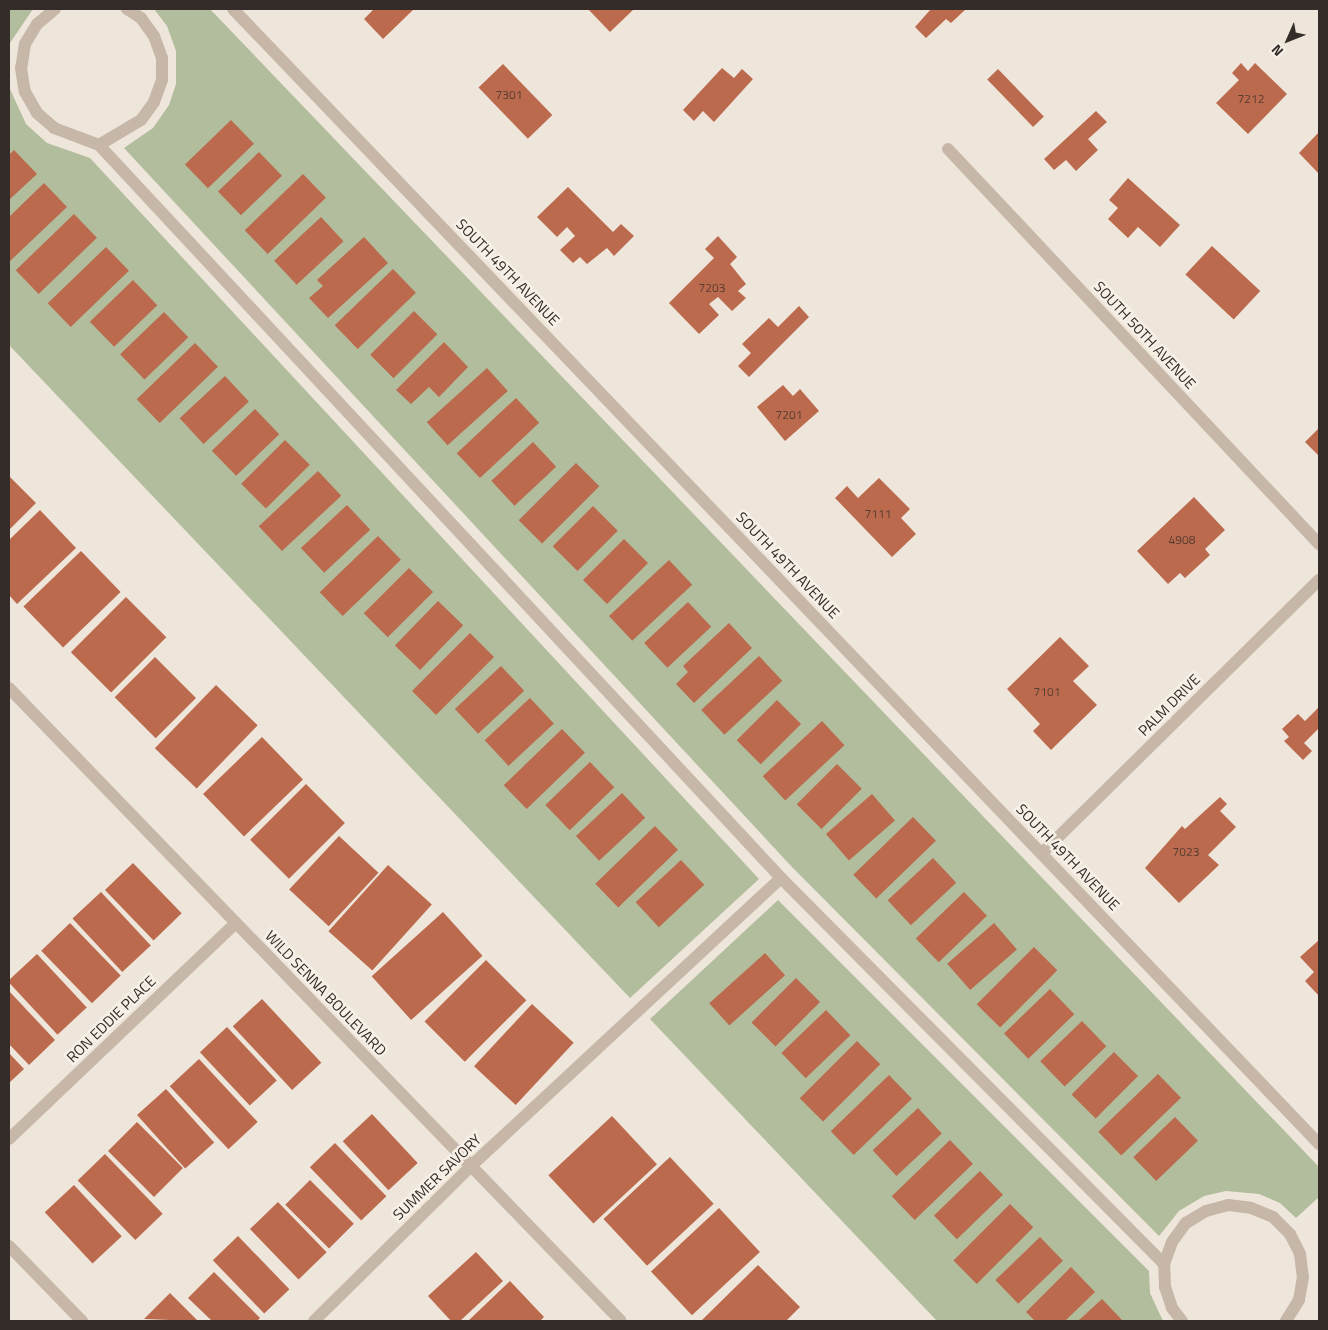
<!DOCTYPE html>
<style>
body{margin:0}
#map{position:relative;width:1328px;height:1330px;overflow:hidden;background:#efe6db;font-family:"Titillium Web",sans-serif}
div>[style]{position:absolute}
.green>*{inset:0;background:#b1bd9c}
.building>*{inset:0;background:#bb6a4d;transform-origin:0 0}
.minor>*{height:12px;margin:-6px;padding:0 6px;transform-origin:6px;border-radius:6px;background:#c6b7a8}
span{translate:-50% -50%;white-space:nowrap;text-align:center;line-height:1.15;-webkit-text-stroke:5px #f7f0e7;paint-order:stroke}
.number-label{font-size:12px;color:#563c31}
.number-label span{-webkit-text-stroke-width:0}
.street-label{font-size:15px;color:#342c28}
.frame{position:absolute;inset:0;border:10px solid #342c28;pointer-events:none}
.north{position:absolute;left:1263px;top:15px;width:50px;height:50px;-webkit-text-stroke:4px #f7f0e7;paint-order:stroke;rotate:226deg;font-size:14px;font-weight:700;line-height:20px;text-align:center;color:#342c28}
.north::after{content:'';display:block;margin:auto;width:18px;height:22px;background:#342c28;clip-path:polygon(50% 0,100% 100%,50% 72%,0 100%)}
</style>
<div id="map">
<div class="green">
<i style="clip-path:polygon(9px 9px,33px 9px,10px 43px,9px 55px)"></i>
<i style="clip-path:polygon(154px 9px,210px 9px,1319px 1167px,1319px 1197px,1296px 1218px,1280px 1203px,1259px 1194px,1226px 1191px,1204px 1196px,1179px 1211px,1159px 1236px,792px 867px,124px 148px,153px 128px,169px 105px,176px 84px,176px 51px,167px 26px)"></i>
<i style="clip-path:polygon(9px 87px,26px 124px,47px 143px,90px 158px,759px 879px,630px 998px,9px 345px)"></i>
<i style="clip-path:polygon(778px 900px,1149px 1271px,1150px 1293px,1163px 1321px,937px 1321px,650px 1019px)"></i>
</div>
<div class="building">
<i style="clip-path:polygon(374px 9px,414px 9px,383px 39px,364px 19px)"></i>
<i style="clip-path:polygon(588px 9px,634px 9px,610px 32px)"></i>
<i style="clip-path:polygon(931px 9px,966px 9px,951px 23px,946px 19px,926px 38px,915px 27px)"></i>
<i style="clip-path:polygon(1241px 63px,1248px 71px,1255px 63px,1287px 94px,1248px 134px,1216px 103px,1239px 80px,1232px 73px)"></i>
<i style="left:503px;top:64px;width:71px;height:34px;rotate:46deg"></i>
<i style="clip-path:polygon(722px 68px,734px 78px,742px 69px,753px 79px,714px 122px,703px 111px,694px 121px,683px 110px)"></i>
<i style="left:998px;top:69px;width:66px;height:15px;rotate:46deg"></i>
<i style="clip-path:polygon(1096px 111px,1107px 122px,1088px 139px,1098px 150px,1076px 171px,1066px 160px,1054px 170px,1044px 159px)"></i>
<i style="left:231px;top:120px;width:33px;height:64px;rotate:46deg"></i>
<i style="clip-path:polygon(1319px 132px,1319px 174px,1299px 153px)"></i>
<i style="clip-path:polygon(14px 150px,37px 174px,9px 200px,9px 155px)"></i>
<i style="left:259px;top:152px;width:33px;height:57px;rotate:46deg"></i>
<i style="left:303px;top:174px;width:33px;height:81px;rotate:46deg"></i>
<i style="clip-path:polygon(1128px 178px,1180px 225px,1160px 247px,1138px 227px,1128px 238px,1108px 219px,1118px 208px,1109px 200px)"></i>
<i style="clip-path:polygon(44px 183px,67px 207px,9px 262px,9px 217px)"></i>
<i style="clip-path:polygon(568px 187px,613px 232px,621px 224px,634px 236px,614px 256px,607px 248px,587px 264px,580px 257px,573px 263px,560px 250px,575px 236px,567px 227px,557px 237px,537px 217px)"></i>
<i style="left:74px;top:214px;width:33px;height:81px;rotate:46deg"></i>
<i style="left:321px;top:217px;width:33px;height:64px;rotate:47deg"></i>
<i style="clip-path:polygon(718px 236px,737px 257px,730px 264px,746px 284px,738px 291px,746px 298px,732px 311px,718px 297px,709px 304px,719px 315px,699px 334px,669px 303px,714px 258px,705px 249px)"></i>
<i style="clip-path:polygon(364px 237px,388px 263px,328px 318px,309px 298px,323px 286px,317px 280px)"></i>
<i style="left:1212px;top:246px;width:66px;height:39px;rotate:43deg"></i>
<i style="left:106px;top:247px;width:33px;height:81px;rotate:46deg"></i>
<i style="left:393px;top:269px;width:33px;height:81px;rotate:46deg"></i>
<i style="left:133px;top:280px;width:35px;height:60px;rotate:46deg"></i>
<i style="clip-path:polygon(799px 306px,809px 317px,749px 377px,738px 366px,751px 353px,742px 344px,769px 318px,778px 327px)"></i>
<i style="left:414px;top:311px;width:33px;height:62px;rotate:45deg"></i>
<i style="left:164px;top:312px;width:35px;height:61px;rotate:46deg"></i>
<i style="clip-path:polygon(444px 342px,468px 367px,439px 397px,429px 387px,411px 404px,396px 390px)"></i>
<i style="left:195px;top:343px;width:33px;height:81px;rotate:46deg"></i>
<i style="left:487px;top:368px;width:31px;height:81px;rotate:48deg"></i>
<i style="left:225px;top:376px;width:35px;height:62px;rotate:47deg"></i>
<i style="clip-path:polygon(783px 385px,793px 396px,800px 389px,819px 411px,785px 441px,757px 407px)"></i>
<i style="left:516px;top:398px;width:34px;height:81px;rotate:47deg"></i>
<i style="left:255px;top:409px;width:35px;height:60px;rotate:46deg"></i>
<i style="clip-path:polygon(1319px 428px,1319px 453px,1318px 455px,1305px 442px)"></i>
<i style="left:285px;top:440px;width:35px;height:62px;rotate:45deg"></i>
<i style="left:533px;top:442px;width:34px;height:57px;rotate:47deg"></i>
<i style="left:576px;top:463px;width:33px;height:81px;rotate:45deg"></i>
<i style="left:318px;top:471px;width:34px;height:81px;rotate:47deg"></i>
<i style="clip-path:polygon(9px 476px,36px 503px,9px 530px)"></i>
<i style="clip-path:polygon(879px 478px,910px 509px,901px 518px,916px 534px,892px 557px,835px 498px,847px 486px,858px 498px)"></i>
<i style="clip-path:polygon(1194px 497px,1225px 530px,1205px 549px,1210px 555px,1185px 578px,1180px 573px,1168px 584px,1137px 551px)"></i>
<i style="left:347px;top:505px;width:34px;height:63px;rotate:47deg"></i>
<i style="left:593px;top:506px;width:35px;height:57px;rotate:45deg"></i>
<i style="clip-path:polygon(40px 510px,76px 548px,17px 604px,9px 595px,9px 540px)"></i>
<i style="left:378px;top:536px;width:33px;height:81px;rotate:46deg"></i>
<i style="left:624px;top:539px;width:34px;height:58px;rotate:45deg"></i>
<i style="left:81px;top:551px;width:57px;height:80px;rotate:46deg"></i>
<i style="left:669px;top:560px;width:34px;height:82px;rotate:47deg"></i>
<i style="left:409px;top:568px;width:34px;height:64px;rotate:45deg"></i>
<i style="left:126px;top:597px;width:57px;height:78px;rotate:45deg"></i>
<i style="left:438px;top:601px;width:35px;height:62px;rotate:44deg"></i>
<i style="left:688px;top:602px;width:34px;height:60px;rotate:47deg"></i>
<i style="clip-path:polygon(729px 623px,752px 648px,694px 703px,676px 684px,688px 672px,683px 666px)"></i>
<i style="left:470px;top:633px;width:34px;height:82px;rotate:45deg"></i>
<i style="clip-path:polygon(1060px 637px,1089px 666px,1073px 681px,1097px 705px,1051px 750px,1033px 731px,1040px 724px,1007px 689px)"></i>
<i style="left:759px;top:656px;width:34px;height:79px;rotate:47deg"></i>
<i style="left:155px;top:657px;width:58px;height:57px;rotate:45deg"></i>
<i style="left:501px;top:666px;width:34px;height:63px;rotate:47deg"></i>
<i style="left:216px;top:685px;width:58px;height:88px;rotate:44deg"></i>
<i style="left:530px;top:698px;width:35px;height:62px;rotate:47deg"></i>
<i style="left:777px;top:700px;width:34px;height:57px;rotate:45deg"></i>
<i style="clip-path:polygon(1319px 707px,1319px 728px,1304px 743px,1312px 751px,1303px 760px,1284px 741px,1289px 737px,1282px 729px,1298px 714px,1305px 721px)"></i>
<i style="left:822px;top:721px;width:33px;height:81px;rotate:47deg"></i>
<i style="left:562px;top:729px;width:33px;height:81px;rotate:46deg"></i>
<i style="left:262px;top:737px;width:59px;height:82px;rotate:46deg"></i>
<i style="left:590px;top:762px;width:35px;height:62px;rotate:46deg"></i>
<i style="left:837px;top:764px;width:35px;height:57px;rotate:45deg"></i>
<i style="left:306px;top:784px;width:55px;height:79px;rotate:45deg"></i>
<i style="left:622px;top:793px;width:34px;height:63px;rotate:47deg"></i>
<i style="left:872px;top:794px;width:35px;height:61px;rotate:49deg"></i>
<i style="clip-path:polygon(1220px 797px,1227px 804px,1220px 811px,1236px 827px,1208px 855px,1219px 865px,1179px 903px,1145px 868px,1182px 826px,1185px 829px)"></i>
<i style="left:913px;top:817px;width:33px;height:83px;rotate:46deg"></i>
<i style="left:655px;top:826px;width:33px;height:83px;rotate:46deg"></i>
<i style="left:339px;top:836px;width:54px;height:73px;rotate:43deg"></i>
<i style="left:933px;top:858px;width:34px;height:62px;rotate:47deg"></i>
<i style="left:681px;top:860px;width:34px;height:62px;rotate:47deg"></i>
<i style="left:133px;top:863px;width:70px;height:39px;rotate:46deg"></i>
<i style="left:388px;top:865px;width:59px;height:89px;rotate:42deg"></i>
<i style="left:101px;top:892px;width:73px;height:39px;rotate:47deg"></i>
<i style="left:964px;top:892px;width:33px;height:67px;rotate:46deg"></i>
<i style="left:443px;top:912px;width:59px;height:96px;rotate:48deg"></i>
<i style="left:70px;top:923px;width:73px;height:40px;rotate:46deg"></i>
<i style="left:994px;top:923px;width:35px;height:62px;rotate:49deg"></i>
<i style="clip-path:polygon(1319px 940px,1319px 996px,1305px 981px,1314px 972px,1300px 957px)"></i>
<i style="left:1034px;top:947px;width:33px;height:81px;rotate:45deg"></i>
<i style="left:765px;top:953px;width:30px;height:75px;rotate:48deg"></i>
<i style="left:37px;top:954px;width:73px;height:40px;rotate:47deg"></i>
<i style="left:486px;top:960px;width:57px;height:87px;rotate:45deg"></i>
<i style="left:796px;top:978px;width:34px;height:63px;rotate:45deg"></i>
<i style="left:1050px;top:989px;width:35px;height:64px;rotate:46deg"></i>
<i style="clip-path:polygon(9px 991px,55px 1040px,29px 1065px,9px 1044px)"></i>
<i style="left:262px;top:999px;width:87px;height:40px;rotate:47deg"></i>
<i style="left:532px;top:1004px;width:57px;height:85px;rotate:43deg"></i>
<i style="left:826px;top:1010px;width:35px;height:62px;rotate:46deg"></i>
<i style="left:1082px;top:1021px;width:35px;height:58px;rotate:46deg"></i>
<i style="left:227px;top:1027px;width:73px;height:37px;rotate:47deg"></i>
<i style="left:857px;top:1041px;width:33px;height:81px;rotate:45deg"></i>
<i style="left:1114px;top:1052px;width:34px;height:60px;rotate:45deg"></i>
<i style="clip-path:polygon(9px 1053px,24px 1069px,9px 1083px)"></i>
<i style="left:199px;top:1059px;width:86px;height:40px;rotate:47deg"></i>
<i style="left:1158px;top:1074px;width:33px;height:83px;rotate:46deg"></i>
<i style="left:889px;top:1075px;width:33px;height:81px;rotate:46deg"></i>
<i style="left:166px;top:1089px;width:72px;height:39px;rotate:48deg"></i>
<i style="left:918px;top:1108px;width:35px;height:62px;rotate:47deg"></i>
<i style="left:372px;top:1114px;width:67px;height:40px;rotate:47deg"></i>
<i style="left:612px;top:1116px;width:66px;height:87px;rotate:47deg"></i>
<i style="left:1175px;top:1117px;width:33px;height:58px;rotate:46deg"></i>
<i style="left:137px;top:1122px;width:65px;height:41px;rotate:45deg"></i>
<i style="left:950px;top:1140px;width:33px;height:81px;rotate:46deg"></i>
<i style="left:335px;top:1143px;width:74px;height:35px;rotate:46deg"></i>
<i style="left:105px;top:1154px;width:83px;height:38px;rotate:46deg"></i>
<i style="left:670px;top:1157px;width:64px;height:91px;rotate:47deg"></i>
<i style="left:980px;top:1171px;width:33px;height:64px;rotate:46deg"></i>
<i style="left:310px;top:1180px;width:62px;height:35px;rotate:45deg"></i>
<i style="left:74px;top:1185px;width:70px;height:40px;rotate:47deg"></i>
<i style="left:278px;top:1202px;width:70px;height:39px;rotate:46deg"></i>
<i style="left:1010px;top:1204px;width:33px;height:80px;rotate:45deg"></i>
<i style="left:719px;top:1208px;width:60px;height:93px;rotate:47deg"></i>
<i style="left:238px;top:1236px;width:74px;height:35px;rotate:46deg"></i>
<i style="left:1040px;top:1237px;width:33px;height:62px;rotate:46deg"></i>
<i style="clip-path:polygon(476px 1252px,503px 1281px,460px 1321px,451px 1321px,428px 1296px)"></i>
<i style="clip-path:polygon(758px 1265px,800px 1307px,786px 1321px,701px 1321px)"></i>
<i style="clip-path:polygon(1071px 1267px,1095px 1292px,1065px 1321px,1035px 1321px,1026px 1312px)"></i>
<i style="clip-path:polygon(214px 1272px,260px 1318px,257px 1321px,212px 1321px,188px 1298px)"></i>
<i style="clip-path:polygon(510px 1281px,544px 1317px,540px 1321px,468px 1321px)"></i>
<i style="clip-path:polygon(170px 1293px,198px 1321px,144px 1319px)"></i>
<i style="clip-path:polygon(1102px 1299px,1123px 1321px,1078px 1321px)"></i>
</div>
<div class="minor">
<i style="left:55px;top:9px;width:23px;rotate:140deg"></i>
<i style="left:37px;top:24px;width:23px;rotate:121deg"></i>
<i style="left:25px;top:44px;width:24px;rotate:99deg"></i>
<i style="left:21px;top:68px;width:24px;rotate:81deg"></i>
<i style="left:25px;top:92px;width:24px;rotate:60deg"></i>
<i style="left:37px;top:113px;width:23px;rotate:41deg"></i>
<i style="left:54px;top:128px;width:48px;rotate:20.7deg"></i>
<i style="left:99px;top:145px;width:49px;rotate:-30.8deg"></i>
<i style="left:141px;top:120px;width:22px;rotate:-54deg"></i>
<i style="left:154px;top:102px;width:23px;rotate:-70deg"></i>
<i style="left:162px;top:80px;width:22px;rotate:-90deg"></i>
<i style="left:162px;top:58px;width:23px;rotate:-110deg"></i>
<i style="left:154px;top:36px;width:22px;rotate:-126deg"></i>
<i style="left:141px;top:18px;width:17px;rotate:-147deg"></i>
<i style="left:233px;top:9px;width:1571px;rotate:46.26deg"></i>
<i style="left:99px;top:145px;width:1001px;rotate:47.06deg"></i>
<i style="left:948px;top:149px;width:542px;rotate:46.79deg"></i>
<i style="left:9px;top:688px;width:880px;rotate:45.97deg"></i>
<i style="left:1042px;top:853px;width:389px;rotate:-44.6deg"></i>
<i style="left:9px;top:1139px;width:313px;rotate:-43.6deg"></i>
<i style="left:9px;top:1246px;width:105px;rotate:45.8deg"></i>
<i style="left:314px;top:1321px;width:221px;rotate:-44.6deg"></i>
<i style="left:471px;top:1166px;width:423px;rotate:-42.9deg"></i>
<i style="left:781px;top:878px;width:544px;rotate:45.22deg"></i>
<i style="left:1182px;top:1321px;width:16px;rotate:-128deg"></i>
<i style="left:1172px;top:1308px;width:22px;rotate:-108deg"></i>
<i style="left:1165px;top:1287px;width:23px;rotate:-92deg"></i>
<i style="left:1164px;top:1264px;width:23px;rotate:-70deg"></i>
<i style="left:1172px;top:1242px;width:24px;rotate:-54deg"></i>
<i style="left:1186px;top:1223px;width:23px;rotate:-31deg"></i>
<i style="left:1206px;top:1211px;width:23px;rotate:-15deg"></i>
<i style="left:1228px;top:1205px;width:23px;rotate:7deg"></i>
<i style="left:1251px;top:1208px;width:24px;rotate:22deg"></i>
<i style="left:1273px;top:1217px;width:24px;rotate:45deg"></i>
<i style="left:1290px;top:1234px;width:22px;rotate:63deg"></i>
<i style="left:1300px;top:1254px;width:23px;rotate:83deg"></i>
<i style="left:1303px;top:1277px;width:23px;rotate:100deg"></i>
<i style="left:1299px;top:1300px;width:25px;rotate:122deg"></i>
</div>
<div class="number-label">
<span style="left:509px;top:95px">7301</span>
<span style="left:1251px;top:99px">7212</span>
<span style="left:712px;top:288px">7203</span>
<span style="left:789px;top:415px">7201</span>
<span style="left:878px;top:514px">7111</span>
<span style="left:1182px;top:540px">4908</span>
<span style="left:1047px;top:692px">7101</span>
<span style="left:1186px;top:852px">7023</span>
</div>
<div class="street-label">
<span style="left:508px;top:272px;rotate:46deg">SOUTH 49TH AVENUE</span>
<span style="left:1145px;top:335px;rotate:47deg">SOUTH 50TH AVENUE</span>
<span style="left:788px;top:565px;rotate:46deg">SOUTH 49TH AVENUE</span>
<span style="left:1169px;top:705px;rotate:-45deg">PALM DRIVE</span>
<span style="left:1068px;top:857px;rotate:46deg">SOUTH 49TH AVENUE</span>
<span style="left:326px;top:993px;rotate:46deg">WILD SENNA BOULEVARD</span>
<span style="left:111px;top:1019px;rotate:-44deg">RON EDDIE PLACE</span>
<span style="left:437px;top:1177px;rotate:-44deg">SUMMER SAVORY</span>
</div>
<div class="frame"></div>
<div class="north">N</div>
</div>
